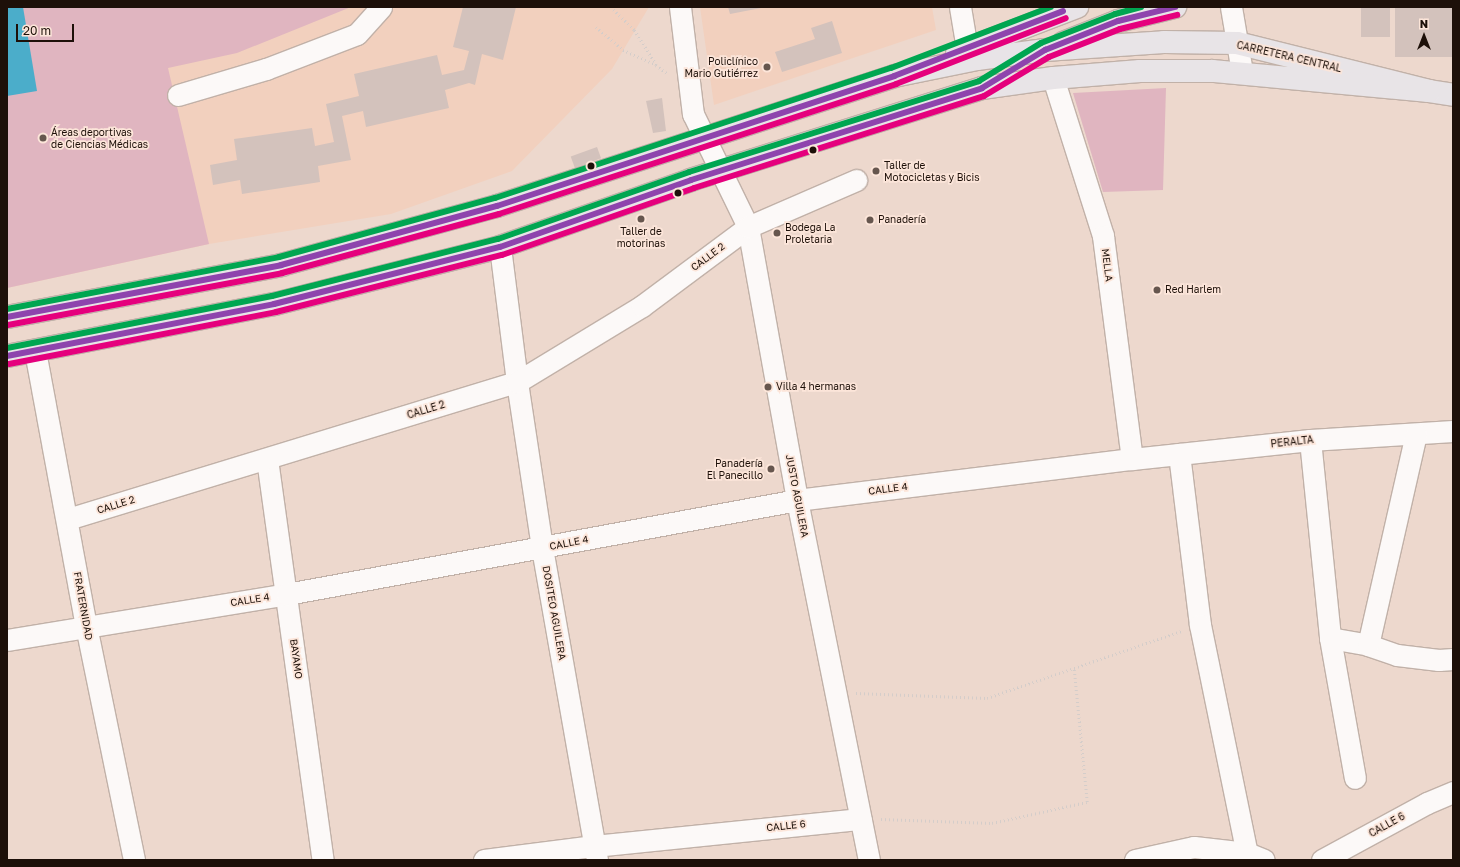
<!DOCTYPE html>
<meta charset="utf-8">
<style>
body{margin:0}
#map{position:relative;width:1460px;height:867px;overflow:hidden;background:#edd8cd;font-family:"Golos Text",sans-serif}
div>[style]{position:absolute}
.built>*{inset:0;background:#f2d0be}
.green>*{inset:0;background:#e0b5c0}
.water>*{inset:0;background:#4badca}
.building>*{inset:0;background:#d3c2bc;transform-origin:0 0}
.path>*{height:2.5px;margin-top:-1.25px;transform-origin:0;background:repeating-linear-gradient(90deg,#d4cdca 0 1px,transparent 0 4px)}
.roads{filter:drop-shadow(1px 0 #c1b1a8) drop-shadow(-1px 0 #c1b1a8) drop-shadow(0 1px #c1b1a8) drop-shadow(0 -1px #c1b1a8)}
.minor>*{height:21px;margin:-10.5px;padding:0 10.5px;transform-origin:10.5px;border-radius:10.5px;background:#fcf9f8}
.major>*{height:22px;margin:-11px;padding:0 11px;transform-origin:11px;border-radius:11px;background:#e8e4e7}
.bus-1>*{height:6px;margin:-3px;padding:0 3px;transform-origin:3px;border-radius:3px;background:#8e44ad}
.bus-2>*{height:6px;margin:-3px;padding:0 3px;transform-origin:3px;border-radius:3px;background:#e5007d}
.bus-3>*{height:6px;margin:-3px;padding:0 3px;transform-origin:3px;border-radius:3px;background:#00a651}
.dots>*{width:11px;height:11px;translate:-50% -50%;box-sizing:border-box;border:2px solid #fce5d9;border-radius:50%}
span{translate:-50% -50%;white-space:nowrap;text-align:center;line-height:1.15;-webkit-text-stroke:3.5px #fce5d9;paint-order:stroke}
.street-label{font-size:10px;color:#1d1009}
.poi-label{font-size:10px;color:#1d1009}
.right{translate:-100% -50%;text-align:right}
.left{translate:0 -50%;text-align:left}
.frame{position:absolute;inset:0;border:8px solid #1d1009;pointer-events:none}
.north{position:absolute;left:1404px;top:16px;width:40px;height:40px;-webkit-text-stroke:3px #fce5d9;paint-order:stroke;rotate:0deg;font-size:11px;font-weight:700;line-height:16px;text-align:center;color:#1d1009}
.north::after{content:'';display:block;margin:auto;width:14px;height:18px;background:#1d1009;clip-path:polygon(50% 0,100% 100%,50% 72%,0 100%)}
.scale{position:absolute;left:16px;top:24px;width:58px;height:18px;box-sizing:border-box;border:2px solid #1d1009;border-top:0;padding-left:5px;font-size:12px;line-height:14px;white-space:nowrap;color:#1d1009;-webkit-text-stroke:3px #fce5d9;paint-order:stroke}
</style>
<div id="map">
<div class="built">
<i style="clip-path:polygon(7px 7px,649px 7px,612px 69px,512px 171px,391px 214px,209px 244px,7px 288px)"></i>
<i style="clip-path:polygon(700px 7px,932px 7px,936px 30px,714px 105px)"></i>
</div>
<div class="green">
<i style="clip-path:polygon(7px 7px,351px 7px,237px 53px,168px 68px,209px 244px,7px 288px)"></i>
<i style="clip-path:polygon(1166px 88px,1163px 190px,1103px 192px,1073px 93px)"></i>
</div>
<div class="water">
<i style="clip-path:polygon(7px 7px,23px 7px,37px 91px,7px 96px)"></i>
</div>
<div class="building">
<i style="clip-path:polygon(463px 7px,516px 7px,503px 60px,482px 54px,475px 85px,469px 83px,445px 90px,449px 108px,366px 127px,363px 111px,342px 116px,351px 160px,318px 166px,320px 182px,242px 194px,240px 180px,213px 185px,210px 165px,237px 160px,234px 139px,312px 128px,315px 146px,334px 142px,326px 104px,359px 96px,354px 74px,437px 55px,442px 75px,464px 70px,469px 51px,453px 47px)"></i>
<i style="clip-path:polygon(728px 7px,761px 7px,761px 8px,730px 14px)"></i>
<i style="left:1361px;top:7px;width:29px;height:30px"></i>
<i style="left:1395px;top:7px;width:58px;height:50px"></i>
<i style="clip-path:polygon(832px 21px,842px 53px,782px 72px,775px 52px,815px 39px,811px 28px)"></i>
<i style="clip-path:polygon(662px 98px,666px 131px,653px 133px,646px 101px)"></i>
<i style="left:597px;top:147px;width:12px;height:28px;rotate:70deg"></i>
</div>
<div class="path">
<i style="left:596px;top:27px;width:35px;rotate:40deg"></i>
<i style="left:623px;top:50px;width:36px;rotate:24deg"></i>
<i style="left:656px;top:65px;width:41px;rotate:-122.2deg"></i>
<i style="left:634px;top:30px;width:29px;rotate:-136deg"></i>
<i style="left:656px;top:65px;width:15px;rotate:37deg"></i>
<i style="left:856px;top:693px;width:131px;rotate:2.2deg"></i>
<i style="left:987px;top:698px;width:206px;rotate:-19deg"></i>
<i style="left:881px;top:819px;width:111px;rotate:2.1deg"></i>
<i style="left:992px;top:823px;width:97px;rotate:-12.5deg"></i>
<i style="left:1087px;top:802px;width:134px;rotate:-95.6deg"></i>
</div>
<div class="roads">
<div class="minor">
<i style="left:680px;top:7px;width:108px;rotate:83.1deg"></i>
<i style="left:693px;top:114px;width:126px;rotate:64deg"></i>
<i style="left:748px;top:227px;width:277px;rotate:79.8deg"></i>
<i style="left:797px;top:500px;width:367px;rotate:78.7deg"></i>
<i style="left:960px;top:7px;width:43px;rotate:80.5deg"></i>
<i style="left:1231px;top:7px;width:66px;rotate:80.4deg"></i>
<i style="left:1053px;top:78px;width:166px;rotate:72.4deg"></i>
<i style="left:1103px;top:236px;width:225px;rotate:82.6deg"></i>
<i style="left:178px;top:95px;width:92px;rotate:-16.5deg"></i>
<i style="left:266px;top:69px;width:97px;rotate:-21deg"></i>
<i style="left:357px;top:34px;width:36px;rotate:-48deg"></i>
<i style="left:500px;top:247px;width:136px;rotate:82.8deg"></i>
<i style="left:517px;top:382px;width:168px;rotate:81.4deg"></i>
<i style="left:542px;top:548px;width:317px;rotate:80deg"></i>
<i style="left:35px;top:351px;width:280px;rotate:79.5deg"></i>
<i style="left:86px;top:626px;width:239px;rotate:78.4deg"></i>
<i style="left:1310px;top:440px;width:199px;rotate:84.2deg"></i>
<i style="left:1330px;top:638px;width:142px;rotate:79.9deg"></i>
<i style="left:1179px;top:454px;width:172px;rotate:83deg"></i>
<i style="left:1200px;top:625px;width:233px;rotate:78.4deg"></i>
<i style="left:267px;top:459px;width:405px;rotate:82.1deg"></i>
<i style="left:68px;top:519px;width:469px;rotate:-17deg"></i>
<i style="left:517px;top:382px;width:146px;rotate:-31.3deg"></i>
<i style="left:642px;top:306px;width:132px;rotate:-36.7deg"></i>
<i style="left:748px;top:227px;width:118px;rotate:-23.5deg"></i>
<i style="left:1330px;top:638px;width:39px;rotate:10deg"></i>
<i style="left:1368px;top:645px;width:31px;rotate:19deg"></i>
<i style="left:1397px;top:655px;width:42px;rotate:6.8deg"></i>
<i style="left:1439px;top:660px;width:14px;rotate:-4deg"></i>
<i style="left:7px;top:640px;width:284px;rotate:-9.3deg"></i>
<i style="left:287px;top:594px;width:519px;rotate:-10.44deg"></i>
<i style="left:797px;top:500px;width:337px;rotate:-7deg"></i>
<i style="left:1132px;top:459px;width:179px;rotate:-6.1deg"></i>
<i style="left:1310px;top:440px;width:143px;rotate:-3.6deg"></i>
<i style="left:1368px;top:645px;width:216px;rotate:-77.2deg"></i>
<i style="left:484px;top:860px;width:111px;rotate:-7.3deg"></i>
<i style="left:594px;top:846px;width:268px;rotate:-5.8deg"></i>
<i style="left:1135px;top:860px;width:60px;rotate:-12.4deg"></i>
<i style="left:1194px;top:847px;width:53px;rotate:6.5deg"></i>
<i style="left:1247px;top:853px;width:18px;rotate:22deg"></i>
<i style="left:1322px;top:860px;width:119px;rotate:-28.5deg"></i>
<i style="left:1427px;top:803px;width:28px;rotate:-23deg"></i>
</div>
<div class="major">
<i style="left:1063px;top:43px;width:59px;rotate:-21.8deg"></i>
<i style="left:1118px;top:21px;width:59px;rotate:-13.8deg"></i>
<i style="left:957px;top:53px;width:129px;rotate:-21deg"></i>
<i style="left:1429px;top:91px;width:24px;rotate:9deg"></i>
<i style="left:7px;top:317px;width:279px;rotate:-10.7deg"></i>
<i style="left:281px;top:265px;width:224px;rotate:-15.3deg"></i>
<i style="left:497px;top:206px;width:418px;rotate:-18.1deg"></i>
<i style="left:894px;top:76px;width:85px;rotate:-11.6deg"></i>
<i style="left:977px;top:59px;width:69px;rotate:-7.5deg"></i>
<i style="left:1045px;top:50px;width:119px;rotate:-3.8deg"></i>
<i style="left:1164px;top:42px;width:73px;rotate:0.8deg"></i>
<i style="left:1237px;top:43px;width:198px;rotate:14deg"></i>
<i style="left:1429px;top:91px;width:218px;rotate:-174.7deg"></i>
<i style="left:1212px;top:71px;width:72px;rotate:180deg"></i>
<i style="left:1140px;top:71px;width:87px;rotate:175.4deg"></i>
<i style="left:1053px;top:78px;width:72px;rotate:172deg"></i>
<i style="left:982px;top:88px;width:305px;rotate:162.5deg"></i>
<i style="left:691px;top:180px;width:202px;rotate:160.7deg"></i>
<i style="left:500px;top:247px;width:233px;rotate:165.8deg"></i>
<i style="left:274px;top:304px;width:272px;rotate:169deg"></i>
</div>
</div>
<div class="bus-1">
<i style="left:7px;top:317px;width:279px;rotate:-10.7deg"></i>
<i style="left:281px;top:265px;width:224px;rotate:-15.3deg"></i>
<i style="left:497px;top:206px;width:418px;rotate:-18.1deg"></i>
<i style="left:894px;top:76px;width:181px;rotate:-21deg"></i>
<i style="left:7px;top:356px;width:272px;rotate:-11deg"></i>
<i style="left:274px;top:304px;width:233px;rotate:-14.2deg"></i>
<i style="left:500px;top:247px;width:202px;rotate:-19.3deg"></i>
<i style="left:691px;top:180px;width:305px;rotate:-17.5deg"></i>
<i style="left:982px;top:88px;width:74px;rotate:-31.1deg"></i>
<i style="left:1045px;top:50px;width:79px;rotate:-21.7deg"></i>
<i style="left:1118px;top:21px;width:59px;rotate:-13.8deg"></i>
</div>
<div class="bus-2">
<i style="left:8px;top:325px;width:279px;rotate:-10.7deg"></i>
<i style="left:282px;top:273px;width:225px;rotate:-15.2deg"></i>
<i style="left:499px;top:214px;width:418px;rotate:-18.1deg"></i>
<i style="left:896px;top:84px;width:182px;rotate:-21.2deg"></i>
<i style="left:9px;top:364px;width:272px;rotate:-11deg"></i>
<i style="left:276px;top:312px;width:233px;rotate:-14.2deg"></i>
<i style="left:502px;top:255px;width:203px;rotate:-19.2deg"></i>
<i style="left:694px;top:188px;width:304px;rotate:-17.6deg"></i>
<i style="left:984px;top:96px;width:76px;rotate:-31deg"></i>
<i style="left:1049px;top:57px;width:76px;rotate:-21.5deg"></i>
<i style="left:1120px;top:29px;width:59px;rotate:-13.8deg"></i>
</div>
<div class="bus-3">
<i style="left:7px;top:309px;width:277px;rotate:-10.8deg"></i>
<i style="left:279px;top:257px;width:224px;rotate:-15.3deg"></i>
<i style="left:495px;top:198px;width:417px;rotate:-18.2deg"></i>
<i style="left:891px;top:68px;width:171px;rotate:-20.9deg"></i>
<i style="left:7px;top:348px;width:270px;rotate:-11.1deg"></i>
<i style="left:272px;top:296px;width:233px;rotate:-14.2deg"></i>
<i style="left:498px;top:239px;width:202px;rotate:-19.3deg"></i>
<i style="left:689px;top:172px;width:304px;rotate:-17.4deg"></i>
<i style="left:979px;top:81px;width:73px;rotate:-31.5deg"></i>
<i style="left:1041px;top:43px;width:79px;rotate:-21.4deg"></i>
<i style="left:1115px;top:14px;width:27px;rotate:-15deg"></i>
</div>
<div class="dots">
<i style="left:767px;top:67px;background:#66564e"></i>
<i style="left:43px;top:138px;background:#66564e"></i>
<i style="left:813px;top:150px;background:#1d1009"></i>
<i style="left:591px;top:166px;background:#1d1009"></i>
<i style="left:876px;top:171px;background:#66564e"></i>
<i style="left:678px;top:193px;background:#1d1009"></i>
<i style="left:641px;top:219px;background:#66564e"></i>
<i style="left:870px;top:220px;background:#66564e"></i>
<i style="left:777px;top:233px;background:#66564e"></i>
<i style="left:1157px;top:290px;background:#66564e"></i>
<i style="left:768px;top:387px;background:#66564e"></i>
<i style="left:771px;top:469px;background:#66564e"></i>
</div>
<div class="street-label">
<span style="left:1289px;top:57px;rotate:13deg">CARRETERA CENTRAL</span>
<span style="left:708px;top:257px;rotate:-37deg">CALLE 2</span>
<span style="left:1107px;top:265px;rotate:83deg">MELLA</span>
<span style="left:426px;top:410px;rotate:-17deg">CALLE 2</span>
<span style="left:1292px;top:442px;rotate:-6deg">PERALTA</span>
<span style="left:888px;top:489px;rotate:-7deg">CALLE 4</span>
<span style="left:797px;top:496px;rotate:79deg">JUSTO AGUILERA</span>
<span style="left:116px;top:505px;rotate:-17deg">CALLE 2</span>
<span style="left:569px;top:543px;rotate:-11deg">CALLE 4</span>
<span style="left:250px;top:600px;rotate:-9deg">CALLE 4</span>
<span style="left:83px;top:606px;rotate:80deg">FRATERNIDAD</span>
<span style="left:554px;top:613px;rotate:80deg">DOSITEO AGUILERA</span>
<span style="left:296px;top:659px;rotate:82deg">BAYAMO</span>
<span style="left:1387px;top:825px;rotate:-29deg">CALLE 6</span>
<span style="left:786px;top:826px;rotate:-6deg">CALLE 6</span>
</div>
<div class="poi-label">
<span class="right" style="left:758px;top:67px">Policlínico<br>Mario Gutiérrez</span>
<span class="left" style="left:51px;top:138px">Áreas deportivas<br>de Ciencias Médicas</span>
<span class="left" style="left:884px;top:171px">Taller de<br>Motocicletas y Bicis</span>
<span class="left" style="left:878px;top:220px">Panadería</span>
<span class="left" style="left:785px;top:233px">Bodega La<br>Proletaria</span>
<span style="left:641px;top:237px">Taller de<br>motorinas</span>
<span class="left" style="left:1165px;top:290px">Red Harlem</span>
<span class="left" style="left:776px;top:387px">Villa 4 hermanas</span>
<span class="right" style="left:763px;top:469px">Panadería<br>El Panecillo</span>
</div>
<div class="frame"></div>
<div class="north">N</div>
<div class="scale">20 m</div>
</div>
